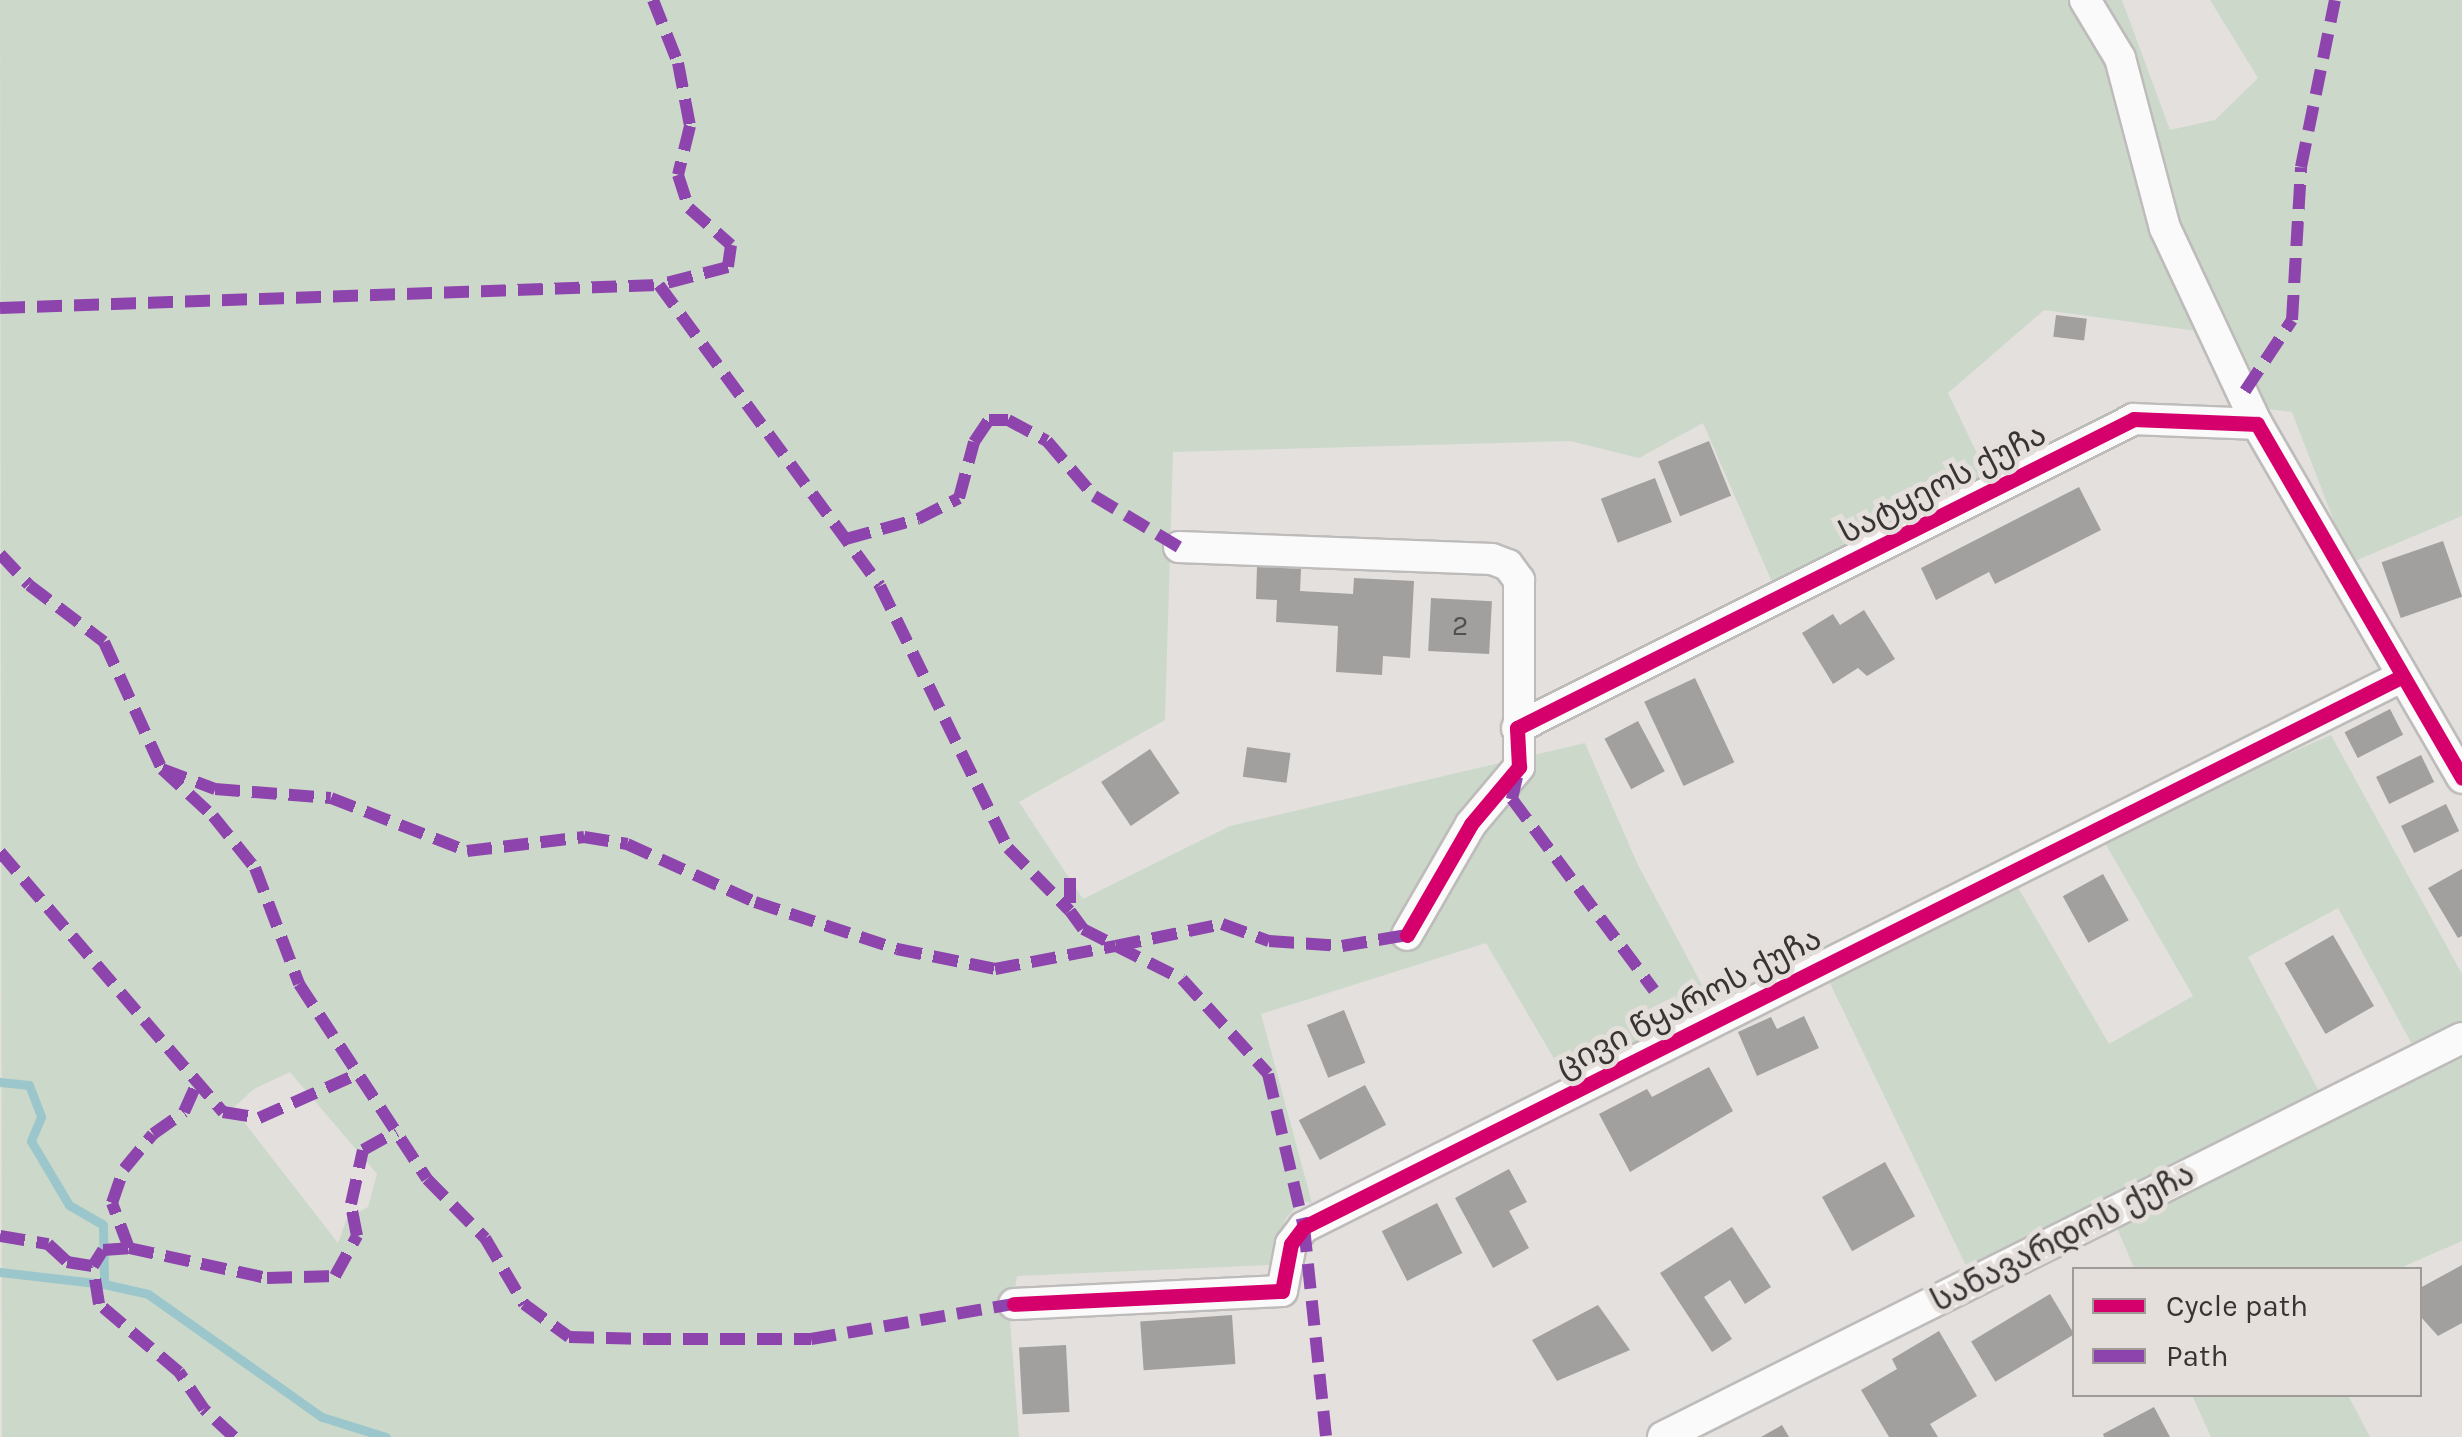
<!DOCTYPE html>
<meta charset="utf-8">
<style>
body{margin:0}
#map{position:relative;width:2462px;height:1437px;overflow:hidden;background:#e3e0de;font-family:Karla,"Noto Sans Georgian",sans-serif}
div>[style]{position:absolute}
.green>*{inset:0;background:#ccd9ca}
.stream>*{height:9px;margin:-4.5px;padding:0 4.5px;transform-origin:4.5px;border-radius:4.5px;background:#9bc7cc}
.building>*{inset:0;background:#a2a09e;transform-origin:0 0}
.roads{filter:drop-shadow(2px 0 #bebcbb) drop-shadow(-2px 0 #bebcbb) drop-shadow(0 2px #bebcbb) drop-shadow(0 -2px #bebcbb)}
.minor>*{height:30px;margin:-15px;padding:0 15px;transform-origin:15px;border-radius:15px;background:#fbfafa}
.quiet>*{height:12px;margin-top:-6px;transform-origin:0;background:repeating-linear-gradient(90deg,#8e44ad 0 25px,transparent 0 37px)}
.cycleway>*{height:15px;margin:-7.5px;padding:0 7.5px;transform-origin:7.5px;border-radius:7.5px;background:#d6006c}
span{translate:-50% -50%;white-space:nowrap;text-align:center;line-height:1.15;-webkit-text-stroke:10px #e5dfdc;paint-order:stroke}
.number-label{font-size:28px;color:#524f4e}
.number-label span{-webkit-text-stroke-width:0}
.street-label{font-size:32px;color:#373433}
.legend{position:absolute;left:2072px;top:1267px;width:350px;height:130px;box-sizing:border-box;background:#e5dfdc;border:2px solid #9f9b98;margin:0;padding:12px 18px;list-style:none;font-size:30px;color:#373433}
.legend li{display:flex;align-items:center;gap:20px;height:50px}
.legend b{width:50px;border:2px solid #9f9b98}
</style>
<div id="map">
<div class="green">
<i style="clip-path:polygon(evenodd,0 0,2122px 0,2170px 130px,2215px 120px,2258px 78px,2210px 0,2462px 0,2462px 516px,2350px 563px,2292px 412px,2231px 405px,2197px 331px,2044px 310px,1948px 393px,1989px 478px,1772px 582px,1703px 423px,1639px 458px,1570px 441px,1173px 452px,1165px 720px,1019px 802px,1083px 899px,1230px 826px,1585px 743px,1637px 863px,1712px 1004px,1566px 1079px,1486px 943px,1261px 1014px,1312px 1203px,1302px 1201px,1286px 1218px,1270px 1265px,1017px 1276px,1010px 1321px,1019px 1437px,2px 1437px,0 0,290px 1072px,377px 1174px,368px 1207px,347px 1218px,338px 1243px,233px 1108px,254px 1089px,290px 1072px)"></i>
<i style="clip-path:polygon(2331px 735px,2462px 974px,2462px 1023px,2413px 1046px,2338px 908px,2248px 957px,2321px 1095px,1967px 1268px,1827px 977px,2016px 884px,2109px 1044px,2193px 996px,2101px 836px)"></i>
<i style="clip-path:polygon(2462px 1056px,2462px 1241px,2398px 1269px,2135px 1270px,2116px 1226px)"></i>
<i style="clip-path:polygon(2192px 1395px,2348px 1395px,2370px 1437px,2211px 1437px)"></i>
</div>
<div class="stream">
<i style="left:0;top:1082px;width:29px;rotate:6deg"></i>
<i style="left:29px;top:1085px;width:34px;rotate:69deg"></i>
<i style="left:41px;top:1117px;width:26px;rotate:113deg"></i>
<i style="left:31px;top:1141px;width:74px;rotate:59.3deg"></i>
<i style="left:69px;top:1205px;width:39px;rotate:30deg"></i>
<i style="left:103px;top:1225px;width:59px;rotate:89deg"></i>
<i style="left:104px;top:1284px;width:45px;rotate:12.8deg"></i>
<i style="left:148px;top:1294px;width:213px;rotate:35.3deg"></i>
<i style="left:322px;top:1417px;width:67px;rotate:17.4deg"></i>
<i style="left:0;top:1272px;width:105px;rotate:6.6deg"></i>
</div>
<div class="building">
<i style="left:2056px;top:315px;width:31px;height:22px;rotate:7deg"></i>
<i style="left:1709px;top:441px;width:59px;height:55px;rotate:68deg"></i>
<i style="left:1655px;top:478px;width:47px;height:58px;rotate:69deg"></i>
<i style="clip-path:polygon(2079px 487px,2101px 530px,1995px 584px,1989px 572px,1936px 600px,1921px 568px)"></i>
<i style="left:2443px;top:541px;width:59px;height:65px;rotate:71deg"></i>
<i style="clip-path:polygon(1257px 566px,1301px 569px,1300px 591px,1353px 594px,1354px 578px,1414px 581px,1410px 658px,1383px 656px,1382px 675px,1336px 672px,1338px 626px,1276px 622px,1277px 600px,1256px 599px)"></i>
<i style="left:1431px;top:598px;width:61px;height:53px;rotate:3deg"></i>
<i style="clip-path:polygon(1864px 610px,1895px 659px,1867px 676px,1858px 668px,1833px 684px,1802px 633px,1833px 614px,1840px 625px)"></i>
<i style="left:1695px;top:678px;width:93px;height:56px;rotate:65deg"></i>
<i style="left:2390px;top:709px;width:29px;height:51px;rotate:63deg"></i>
<i style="left:1638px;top:721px;width:57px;height:38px;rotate:62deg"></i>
<i style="left:1247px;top:747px;width:44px;height:30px;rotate:8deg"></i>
<i style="left:1150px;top:749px;width:53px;height:59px;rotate:56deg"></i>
<i style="left:2421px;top:755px;width:30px;height:50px;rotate:64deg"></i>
<i style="left:2446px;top:804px;width:30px;height:50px;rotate:64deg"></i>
<i style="clip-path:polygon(2462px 869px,2462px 936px,2458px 938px,2428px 888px)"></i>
<i style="left:2103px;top:874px;width:53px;height:46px;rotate:61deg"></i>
<i style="left:2333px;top:935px;width:82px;height:56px;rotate:60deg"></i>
<i style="left:1344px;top:1010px;width:57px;height:40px;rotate:68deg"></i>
<i style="clip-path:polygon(1804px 1016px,1819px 1048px,1757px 1076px,1738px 1032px,1771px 1017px,1777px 1029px)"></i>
<i style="clip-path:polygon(1709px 1067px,1733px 1111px,1630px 1172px,1599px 1114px,1647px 1089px,1652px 1097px)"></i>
<i style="left:1365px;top:1085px;width:45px;height:75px;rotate:62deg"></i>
<i style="left:1885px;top:1162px;width:62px;height:72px;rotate:61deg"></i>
<i style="clip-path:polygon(1509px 1169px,1527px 1202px,1509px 1211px,1529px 1248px,1493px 1268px,1455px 1198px)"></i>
<i style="left:1437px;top:1203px;width:56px;height:62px;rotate:63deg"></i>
<i style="clip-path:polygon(1732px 1227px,1771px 1287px,1745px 1304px,1730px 1280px,1704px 1297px,1732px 1339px,1712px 1352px,1660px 1273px)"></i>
<i style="clip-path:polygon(2462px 1265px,2462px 1323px,2438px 1336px,2420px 1316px,2420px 1288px)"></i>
<i style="left:2050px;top:1294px;width:47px;height:92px;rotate:59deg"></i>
<i style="clip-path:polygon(1598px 1305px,1630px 1350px,1557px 1381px,1532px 1340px)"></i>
<i style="left:1232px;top:1315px;width:49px;height:92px;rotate:86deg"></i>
<i style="clip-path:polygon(1939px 1331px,1977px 1396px,1930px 1424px,1938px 1437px,1889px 1437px,1861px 1390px,1897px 1369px,1892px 1359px)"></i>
<i style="left:1066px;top:1345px;width:67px;height:47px;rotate:87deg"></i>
<i style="clip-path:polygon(2154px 1407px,2170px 1437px,2104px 1437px,2103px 1434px)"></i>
<i style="clip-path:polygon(1782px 1425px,1789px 1437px,1761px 1437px)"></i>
</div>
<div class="roads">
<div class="minor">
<i style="left:2085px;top:0;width:68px;rotate:58.9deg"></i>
<i style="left:2120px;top:58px;width:176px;rotate:75.2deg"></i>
<i style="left:2165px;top:228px;width:217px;rotate:64.9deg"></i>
<i style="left:2257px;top:424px;width:409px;rotate:59.9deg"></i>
<i style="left:1179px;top:547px;width:313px;rotate:2.2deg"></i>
<i style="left:1492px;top:559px;width:17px;rotate:21deg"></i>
<i style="left:1508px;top:565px;width:19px;rotate:54deg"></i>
<i style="left:1519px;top:580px;width:187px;rotate:90deg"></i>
<i style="left:1519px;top:767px;width:75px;rotate:130.1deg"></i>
<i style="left:1471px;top:824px;width:128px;rotate:120deg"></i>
<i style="left:1517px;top:728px;width:690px;rotate:-26.6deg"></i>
<i style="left:2134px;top:419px;width:123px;rotate:2.3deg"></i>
<i style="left:1014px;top:1304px;width:268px;rotate:-2.8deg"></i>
<i style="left:1282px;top:1291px;width:48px;rotate:-79.2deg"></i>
<i style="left:1291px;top:1244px;width:21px;rotate:-53deg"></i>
<i style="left:1304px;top:1227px;width:1227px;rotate:-26.63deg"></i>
<i style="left:1663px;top:1437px;width:893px;rotate:-26.54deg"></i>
</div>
</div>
<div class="quiet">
<i style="left:653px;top:0;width:68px;rotate:68.4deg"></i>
<i style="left:678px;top:63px;width:64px;rotate:79.2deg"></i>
<i style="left:690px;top:126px;width:50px;rotate:103.8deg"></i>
<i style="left:678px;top:175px;width:35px;rotate:72deg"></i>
<i style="left:689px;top:208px;width:56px;rotate:41.4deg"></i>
<i style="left:731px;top:245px;width:22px;rotate:98deg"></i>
<i style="left:728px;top:267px;width:71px;rotate:165.4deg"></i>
<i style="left:0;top:308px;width:659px;rotate:-2deg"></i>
<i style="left:659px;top:285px;width:373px;rotate:53.7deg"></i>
<i style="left:880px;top:586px;width:292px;rotate:64deg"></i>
<i style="left:1008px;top:848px;width:88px;rotate:45.5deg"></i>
<i style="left:2245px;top:391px;width:85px;rotate:-56.5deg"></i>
<i style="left:2292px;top:320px;width:153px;rotate:-86.6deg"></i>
<i style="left:2301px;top:167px;width:170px;rotate:-78.5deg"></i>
<i style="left:846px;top:539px;width:75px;rotate:-15.5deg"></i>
<i style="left:918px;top:519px;width:46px;rotate:-27.1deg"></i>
<i style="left:959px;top:498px;width:58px;rotate:-75deg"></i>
<i style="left:974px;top:442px;width:27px;rotate:-56deg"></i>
<i style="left:989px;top:420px;width:19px"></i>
<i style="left:1008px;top:420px;width:44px;rotate:28.3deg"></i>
<i style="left:1047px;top:441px;width:72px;rotate:49.5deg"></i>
<i style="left:1094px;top:496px;width:99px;rotate:31deg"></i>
<i style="left:0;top:554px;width:42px;rotate:46.9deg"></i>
<i style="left:29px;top:585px;width:94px;rotate:37.2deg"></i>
<i style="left:104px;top:642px;width:140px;rotate:65.5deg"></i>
<i style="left:162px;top:769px;width:69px;rotate:42.7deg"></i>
<i style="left:213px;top:816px;width:67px;rotate:51.1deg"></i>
<i style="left:255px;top:868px;width:124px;rotate:69.2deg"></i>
<i style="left:299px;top:984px;width:233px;rotate:56.7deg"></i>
<i style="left:427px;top:1179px;width:83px;rotate:45.5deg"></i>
<i style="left:485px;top:1238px;width:77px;rotate:59.4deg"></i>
<i style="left:524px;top:1304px;width:56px;rotate:36.3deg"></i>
<i style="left:569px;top:1337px;width:77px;rotate:1.5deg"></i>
<i style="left:646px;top:1339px;width:165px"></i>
<i style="left:811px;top:1339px;width:206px;rotate:-9.8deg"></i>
<i style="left:162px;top:769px;width:57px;rotate:20.7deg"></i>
<i style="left:215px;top:789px;width:116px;rotate:4.4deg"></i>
<i style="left:331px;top:798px;width:146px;rotate:21.3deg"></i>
<i style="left:467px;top:851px;width:118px;rotate:-6.8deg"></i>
<i style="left:584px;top:837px;width:44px;rotate:9.2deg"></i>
<i style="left:627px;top:844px;width:141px;rotate:24.4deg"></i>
<i style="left:755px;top:902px;width:150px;rotate:18.3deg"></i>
<i style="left:897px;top:949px;width:100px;rotate:11.5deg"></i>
<i style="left:995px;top:969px;width:123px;rotate:-10.8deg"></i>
<i style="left:1116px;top:946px;width:74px;rotate:26.6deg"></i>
<i style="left:1182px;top:979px;width:128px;rotate:47.8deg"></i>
<i style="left:1268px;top:1074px;width:157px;rotate:76.8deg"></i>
<i style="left:1304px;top:1227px;width:211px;rotate:84deg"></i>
<i style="left:1517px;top:777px;width:23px;rotate:103deg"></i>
<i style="left:1512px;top:799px;width:238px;rotate:53.4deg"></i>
<i style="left:0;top:852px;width:343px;rotate:49.4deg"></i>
<i style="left:223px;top:1112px;width:36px;rotate:9deg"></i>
<i style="left:259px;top:1118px;width:108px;rotate:-24deg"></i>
<i style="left:1070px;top:878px;width:33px;rotate:90deg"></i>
<i style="left:1070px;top:911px;width:22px;rotate:54deg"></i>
<i style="left:1083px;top:929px;width:37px;rotate:27deg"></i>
<i style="left:1116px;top:946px;width:108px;rotate:-11.7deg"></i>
<i style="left:1222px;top:924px;width:50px;rotate:19.9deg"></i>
<i style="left:1269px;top:941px;width:73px;rotate:3.9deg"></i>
<i style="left:1342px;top:946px;width:66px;rotate:-9.6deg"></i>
<i style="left:0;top:1236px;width:49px;rotate:9.5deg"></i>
<i style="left:48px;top:1244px;width:26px;rotate:43deg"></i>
<i style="left:67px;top:1262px;width:26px;rotate:9deg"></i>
<i style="left:129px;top:1248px;width:48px;rotate:-110.7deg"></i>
<i style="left:112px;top:1203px;width:36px;rotate:-71deg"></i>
<i style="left:124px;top:1169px;width:45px;rotate:-50.4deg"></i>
<i style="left:153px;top:1134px;width:38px;rotate:-35deg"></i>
<i style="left:184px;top:1112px;width:30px;rotate:-66deg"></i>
<i style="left:234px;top:1437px;width:41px;rotate:-137deg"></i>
<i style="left:204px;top:1409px;width:45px;rotate:-124deg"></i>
<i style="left:179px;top:1372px;width:105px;rotate:-139.6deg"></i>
<i style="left:99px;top:1304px;width:38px;rotate:-99deg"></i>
<i style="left:93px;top:1266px;width:19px;rotate:-58deg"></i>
<i style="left:103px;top:1250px;width:26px;rotate:-4deg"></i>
<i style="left:129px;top:1248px;width:141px;rotate:12.3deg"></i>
<i style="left:267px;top:1278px;width:68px;rotate:-1.7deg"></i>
<i style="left:335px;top:1276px;width:46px;rotate:-61.2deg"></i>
<i style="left:357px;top:1236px;width:33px;rotate:-101deg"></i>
<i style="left:351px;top:1204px;width:55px;rotate:-77.5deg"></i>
<i style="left:363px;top:1150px;width:38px;rotate:-29deg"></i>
</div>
<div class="cycleway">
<i style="left:1407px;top:935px;width:128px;rotate:-60deg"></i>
<i style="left:1471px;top:824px;width:75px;rotate:-49.9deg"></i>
<i style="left:1519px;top:767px;width:39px;rotate:-93deg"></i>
<i style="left:1517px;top:728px;width:690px;rotate:-26.6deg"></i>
<i style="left:2134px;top:419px;width:123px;rotate:2.3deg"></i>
<i style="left:2257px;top:424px;width:409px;rotate:59.9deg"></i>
<i style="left:1014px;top:1304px;width:268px;rotate:-2.8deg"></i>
<i style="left:1282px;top:1291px;width:48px;rotate:-79.2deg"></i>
<i style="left:1291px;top:1244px;width:21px;rotate:-53deg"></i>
<i style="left:1304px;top:1227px;width:1227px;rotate:-26.63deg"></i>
</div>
<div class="number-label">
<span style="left:1460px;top:626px">2</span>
</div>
<div class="street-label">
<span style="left:1943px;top:484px;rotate:-27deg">სატყეოს ქუჩა</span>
<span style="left:1689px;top:1003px;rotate:-27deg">ცივი წყაროს ქუჩა</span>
<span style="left:2063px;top:1238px;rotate:-27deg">სანავარდოს ქუჩა</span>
</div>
<ul class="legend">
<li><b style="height:12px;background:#d6006c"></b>Cycle path</li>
<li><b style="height:12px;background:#8e44ad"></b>Path</li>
</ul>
</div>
